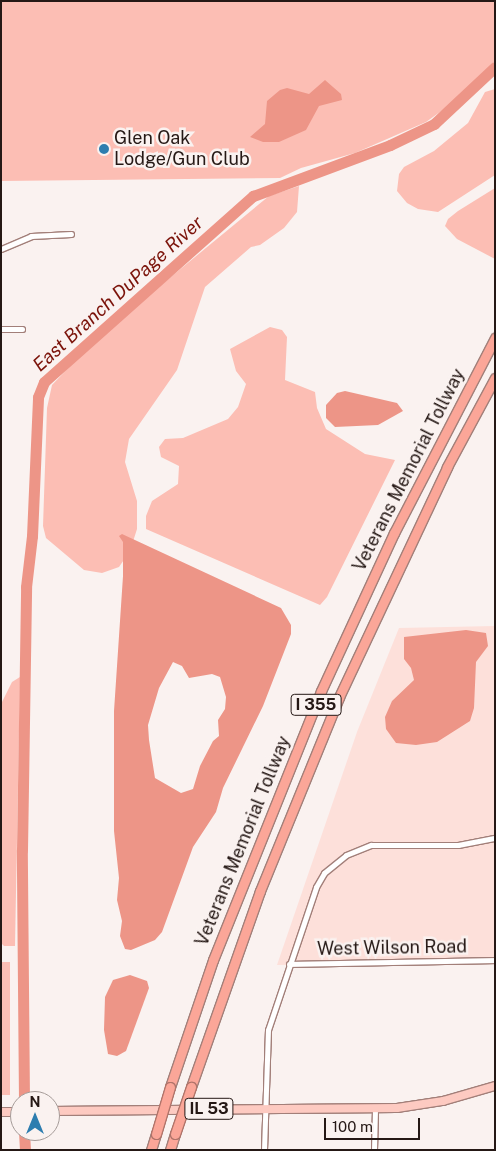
<!DOCTYPE html>
<style>
body{margin:0}
#map{position:relative;width:496px;height:1151px;overflow:hidden;background:#faf2f0;font-family:"Public Sans",sans-serif}
div>[style]{position:absolute}
.built>*{inset:0;background:#fde0da}
.green>*{inset:0;background:#fcbeb4;transform-origin:0 0}
.water>*{inset:0;background:#ed9587}
.river>*{height:11px;margin:-5.5px;padding:0 5.5px;transform-origin:5.5px;border-radius:5.5px;background:#ed9587}
.roads{filter:drop-shadow(1px 0 #a27f79) drop-shadow(-1px 0 #a27f79) drop-shadow(0 1px #a27f79) drop-shadow(0 -1px #a27f79)}
.street>*{height:5px;margin:-2.5px;padding:0 2.5px;transform-origin:2.5px;border-radius:2.5px;background:#fff}
.primary>*{height:8px;margin:-4px;padding:0 4px;transform-origin:4px;border-radius:4px;background:#fdcac1}
.highway>*{height:9px;margin:-4.5px;padding:0 4.5px;transform-origin:4.5px;border-radius:4.5px;background:#fba698}
.bridges{filter:drop-shadow(1px 0 #b0746a) drop-shadow(-1px 0 #b0746a) drop-shadow(0 1px #b0746a) drop-shadow(0 -1px #b0746a)}
.highway-bridge>*{height:9px;margin:-4.5px;padding:0 4.5px;transform-origin:4.5px;border-radius:4.5px;background:#fba698}
.dots>*{width:14px;height:14px;translate:-50% -50%;box-sizing:border-box;border:2px solid #faf2f0;border-radius:50%}
span{translate:-50% -50%;white-space:nowrap;text-align:center;line-height:1.15;-webkit-text-stroke:5px #faf2f0;paint-order:stroke}
.shield-label span{padding:1px 4px;background:#faf2f0;border:1px solid;border-radius:4px;-webkit-text-stroke-width:0}
.shield-label{font-size:16px;color:#251815;font-weight:700}
.poi-label{font-size:18px;color:#251815}
.left{translate:0 -50%;text-align:left}
.street-label{font-size:18px;color:#251815}
.water-label{font-size:19px;color:#7b130a;font-style:italic}
.frame{position:absolute;inset:0;border:2px solid #251815;pointer-events:none}
.north{position:absolute;left:10px;top:1091px;width:50px;height:50px;box-sizing:border-box;background:#faf2f0;border:1px solid #a59b98;border-radius:50%;rotate:0deg;font-size:14px;font-weight:700;line-height:20px;text-align:center;color:#251815}
.north::after{content:'';display:block;margin:auto;width:18px;height:22px;background:#2d7daf;clip-path:polygon(50% 0,100% 100%,50% 72%,0 100%)}
.scale{position:absolute;left:324px;top:1118px;width:96px;height:22px;box-sizing:border-box;border:2px solid #251815;border-top:0;padding-left:6px;font-size:15px;line-height:18px;white-space:nowrap;color:#251815;-webkit-text-stroke:4px #faf2f0;paint-order:stroke}
</style>
<div id="map">
<div class="built">
<i style="clip-path:polygon(495px 626px,495px 963px,277px 965px,357px 732px,399px 628px)"></i>
</div>
<div class="green">
<i style="clip-path:polygon(1px 1px,495px 1px,495px 61px,451px 104px,426px 122px,355px 153px,301px 168px,280px 178px,1px 181px)"></i>
<i style="clip-path:polygon(495px 89px,495px 175px,438px 212px,418px 209px,407px 203px,397px 191px,399px 174px,404px 167px,434px 151px,468px 123px,485px 92px)"></i>
<i style="clip-path:polygon(299px 186px,297px 212px,284px 228px,260px 245px,251px 247px,205px 287px,177px 370px,129px 439px,125px 462px,137px 501px,137px 529px,130px 551px,119px 567px,102px 573px,84px 570px,46px 538px,43px 526px,47px 408px,52px 385px,98px 337px,269px 196px)"></i>
<i style="clip-path:polygon(495px 188px,495px 259px,457px 239px,445px 226px,448px 219px,458px 211px)"></i>
<i style="clip-path:polygon(270px 327px,282px 330px,287px 337px,285px 380px,315px 392px,317px 408px,326px 429px,365px 454px,395px 460px,327px 597px,320px 605px,146px 529px,146px 516px,152px 501px,178px 484px,179px 466px,161px 457px,159px 447px,165px 439px,183px 438px,228px 419px,238px 407px,246px 384px,236px 371px,230px 349px)"></i>
<i style="clip-path:polygon(20px 677px,15px 946px,4px 946px,1px 943px,1px 704px,12px 682px)"></i>
<i style="left:10px;top:962px;width:133px;height:9px;rotate:90deg"></i>
</div>
<div class="water">
<i style="clip-path:polygon(325px 80px,341px 94px,342px 100px,319px 106px,306px 130px,279px 142px,263px 142px,250px 137px,265px 124px,267px 101px,280px 90px,287px 88px,309px 94px)"></i>
<i style="clip-path:polygon(345px 391px,397px 403px,403px 411px,378px 425px,335px 427px,326px 418px,326px 405px,337px 393px)"></i>
<i style="clip-path:polygon(evenodd,122px 534px,281px 608px,291px 625px,291px 634px,263px 706px,223px 788px,216px 812px,193px 847px,162px 932px,155px 940px,131px 950px,125px 949px,120px 936px,122px 921px,117px 900px,119px 878px,114px 831px,114px 711px,123px 576px,123px 542px,119px 536px,122px 534px,173px 662px,182px 666px,189px 678px,212px 674px,220px 677px,226px 697px,225px 709px,218px 720px,219px 736px,213px 741px,200px 766px,193px 789px,181px 793px,155px 778px,149px 740px,148px 725px,159px 688px,173px 662px)"></i>
<i style="clip-path:polygon(466px 630px,486px 633px,488px 646px,476px 662px,474px 708px,470px 721px,437px 742px,416px 745px,396px 743px,386px 729px,385px 717px,392px 701px,414px 680px,411px 668px,404px 659px,404px 637px)"></i>
<i style="clip-path:polygon(130px 975px,147px 981px,149px 988px,126px 1051px,117px 1056px,108px 1054px,104px 1030px,105px 997px,113px 980px)"></i>
</div>
<div class="river">
<i style="left:24px;top:1101px;width:251px;rotate:-90.5deg"></i>
<i style="left:22px;top:850px;width:263px;rotate:-89.1deg"></i>
<i style="left:26px;top:587px;width:51px;rotate:-83.3deg"></i>
<i style="left:32px;top:536px;width:139px;rotate:-87.5deg"></i>
<i style="left:38px;top:397px;width:16px;rotate:-68deg"></i>
<i style="left:44px;top:382px;width:280px;rotate:-41.7deg"></i>
<i style="left:253px;top:196px;width:146px;rotate:-20.4deg"></i>
<i style="left:390px;top:145px;width:49px;rotate:-25.5deg"></i>
<i style="left:434px;top:124px;width:83px;rotate:-43.1deg"></i>
<i style="left:24px;top:1131px;width:19px;rotate:87deg"></i>
</div>
<div class="roads">
<div class="street">
<i style="left:1px;top:249px;width:33px;rotate:-23deg"></i>
<i style="left:31px;top:236px;width:40px;rotate:-2.9deg"></i>
<i style="left:1px;top:329px;width:21px"></i>
<i style="left:289px;top:964px;width:206px;rotate:-1.1deg"></i>
<i style="left:264px;top:1150px;width:120px;rotate:-88.1deg"></i>
<i style="left:268px;top:1030px;width:151px;rotate:-71.4deg"></i>
<i style="left:316px;top:887px;width:16px;rotate:-60deg"></i>
<i style="left:324px;top:873px;width:28px;rotate:-39deg"></i>
<i style="left:346px;top:855px;width:27px;rotate:-22deg"></i>
<i style="left:371px;top:845px;width:87px"></i>
<i style="left:458px;top:845px;width:38px;rotate:-11deg"></i>
<i style="left:374px;top:1150px;width:42px;rotate:-88.6deg"></i>
</div>
<div class="primary">
<i style="left:50px;top:1111px;width:347px;rotate:-0.5deg"></i>
<i style="left:397px;top:1108px;width:47px;rotate:-8.7deg"></i>
<i style="left:443px;top:1101px;width:54px;rotate:-16.1deg"></i>
<i style="left:1px;top:1112px;width:19px"></i>
</div>
<div class="highway">
<i style="left:170px;top:1087px;width:134px;rotate:-71.3deg"></i>
<i style="left:213px;top:960px;width:290px;rotate:-68.1deg"></i>
<i style="left:321px;top:691px;width:174px;rotate:-65.2deg"></i>
<i style="left:394px;top:533px;width:220px;rotate:-62.6deg"></i>
<i style="left:191px;top:1087px;width:208px;rotate:-70.6deg"></i>
<i style="left:260px;top:891px;width:209px;rotate:-67.8deg"></i>
<i style="left:339px;top:697px;width:254px;rotate:-64.8deg"></i>
<i style="left:447px;top:467px;width:101px;rotate:-61.7deg"></i>
<i style="left:151px;top:1150px;width:17px;rotate:-73deg"></i>
<i style="left:170px;top:1150px;width:17px;rotate:-73deg"></i>
</div>
</div>
<div class="bridges">
<div class="highway-bridge">
<i style="left:156px;top:1134px;width:49px;rotate:-73.4deg"></i>
<i style="left:175px;top:1134px;width:50px;rotate:-71.2deg"></i>
</div>
</div>
<div class="dots">
<i style="left:104px;top:149px;background:#2d7daf"></i>
</div>
<div class="shield-label">
<span style="left:316px;top:705px">I 355</span>
<span style="left:209px;top:1109px">IL 53</span>
</div>
<div class="poi-label">
<span class="left" style="left:114px;top:149px">Glen Oak<br>Lodge/Gun Club</span>
</div>
<div class="street-label">
<span style="left:409px;top:470px;rotate:-63deg">Veterans Memorial Tollway</span>
<span style="left:243px;top:841px;rotate:-68deg">Veterans Memorial Tollway</span>
<span style="left:392px;top:948px;rotate:-1deg">West Wilson Road</span>
</div>
<div class="water-label">
<span style="left:118px;top:294px;rotate:-42deg">East Branch DuPage River</span>
</div>
<div class="frame"></div>
<div class="north">N</div>
<div class="scale">100 m</div>
</div>
